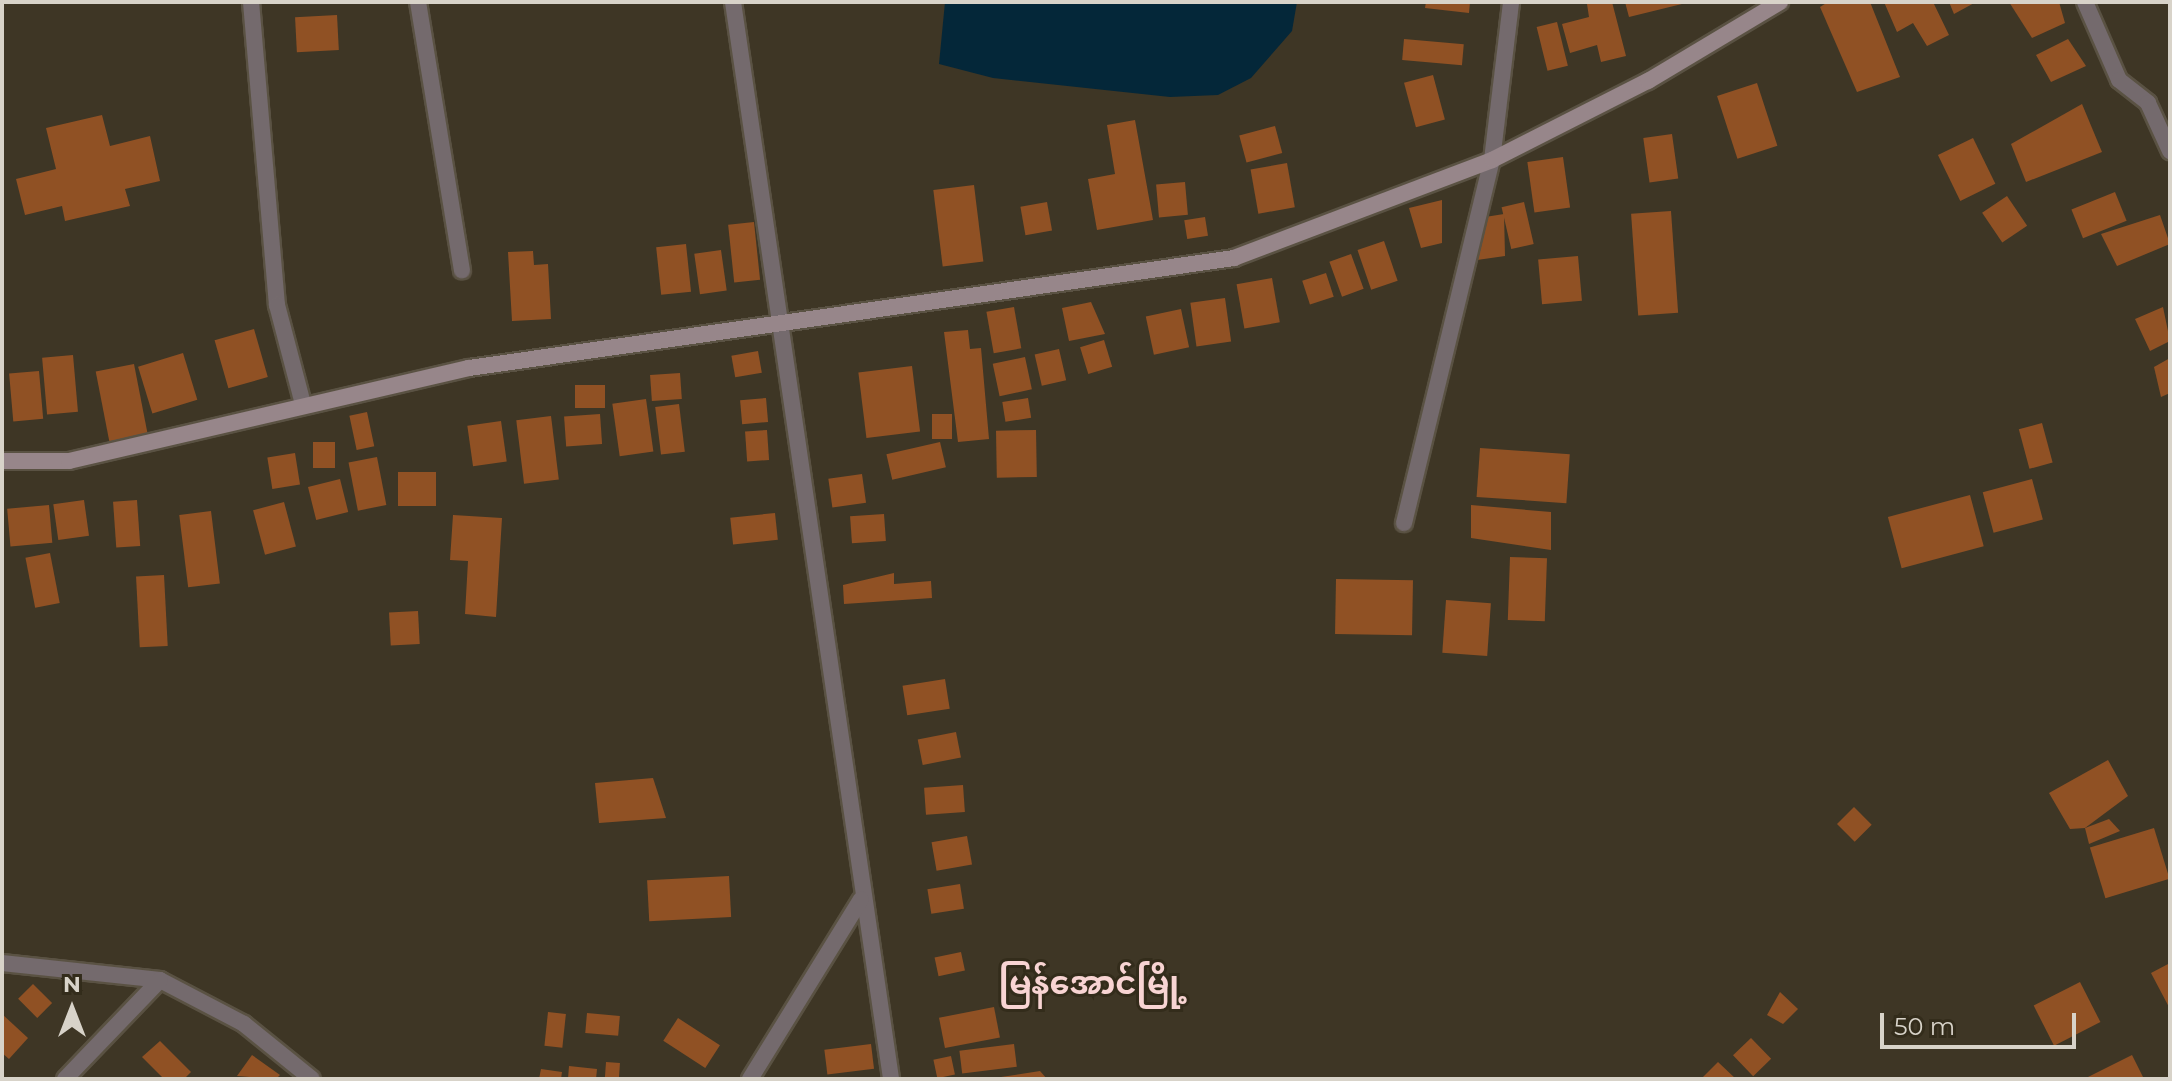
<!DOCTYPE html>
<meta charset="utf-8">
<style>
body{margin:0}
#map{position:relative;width:2172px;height:1081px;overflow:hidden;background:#3e3625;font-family:Montserrat,"Noto Sans Myanmar",sans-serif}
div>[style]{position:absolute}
.water>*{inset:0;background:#042739}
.building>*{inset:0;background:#905124;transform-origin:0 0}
.roads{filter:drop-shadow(2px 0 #5a5243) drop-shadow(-2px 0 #5a5243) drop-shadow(0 2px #5a5243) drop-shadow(0 -2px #5a5243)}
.street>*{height:16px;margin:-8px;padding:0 8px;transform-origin:8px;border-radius:8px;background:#746a6d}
.secondary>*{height:16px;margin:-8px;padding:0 8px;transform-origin:8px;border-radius:8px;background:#97868a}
span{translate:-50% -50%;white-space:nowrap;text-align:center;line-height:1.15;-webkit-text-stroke:6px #332c1b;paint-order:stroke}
.district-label{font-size:32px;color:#f8d4d3;font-weight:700}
.frame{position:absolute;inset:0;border:4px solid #d8d3c9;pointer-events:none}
.north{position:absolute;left:32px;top:969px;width:80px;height:80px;-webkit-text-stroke:6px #332c1b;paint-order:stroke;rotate:0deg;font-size:22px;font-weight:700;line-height:32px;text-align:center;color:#d8d3c9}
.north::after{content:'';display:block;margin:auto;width:28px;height:36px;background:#d8d3c9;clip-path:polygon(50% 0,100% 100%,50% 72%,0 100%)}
.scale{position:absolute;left:1880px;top:1013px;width:196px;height:36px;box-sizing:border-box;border:4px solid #d8d3c9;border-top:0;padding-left:10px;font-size:24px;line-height:28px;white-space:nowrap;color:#d8d3c9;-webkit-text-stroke:6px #332c1b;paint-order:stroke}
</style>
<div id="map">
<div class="water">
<i style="clip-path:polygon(945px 2px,1297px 2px,1292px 31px,1251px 78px,1218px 95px,1170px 97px,993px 78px,939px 64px)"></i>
</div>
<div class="building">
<i style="clip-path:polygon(1426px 2px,1470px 2px,1469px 13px,1425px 8px)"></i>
<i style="clip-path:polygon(1612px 2px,1626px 56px,1601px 62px,1597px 45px,1570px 53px,1562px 24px,1589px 17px,1587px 4px)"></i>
<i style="clip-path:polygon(1625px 2px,1685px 2px,1686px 3px,1629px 17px)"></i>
<i style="clip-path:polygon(1828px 2px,1870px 2px,1900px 77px,1857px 92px,1820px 7px)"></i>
<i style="clip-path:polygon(1884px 2px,1933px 2px,1949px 35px,1927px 46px,1913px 23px,1897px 32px)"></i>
<i style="clip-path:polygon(1949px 2px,1976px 2px,1954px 14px)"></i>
<i style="clip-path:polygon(2009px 2px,2059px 2px,2065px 23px,2032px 38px)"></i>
<i style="left:337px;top:15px;width:35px;height:42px;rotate:87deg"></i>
<i style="left:1557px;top:22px;width:45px;height:21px;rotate:76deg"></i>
<i style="left:1404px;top:39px;width:60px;height:21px;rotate:5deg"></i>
<i style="clip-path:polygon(2068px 39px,2086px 66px,2051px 82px,2036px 55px)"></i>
<i style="left:1433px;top:75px;width:46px;height:30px;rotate:75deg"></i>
<i style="left:1757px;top:83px;width:66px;height:42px;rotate:72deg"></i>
<i style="clip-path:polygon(2082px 104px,2102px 152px,2026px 182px,2011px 144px)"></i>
<i style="clip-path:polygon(102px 115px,110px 146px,150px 136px,160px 181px,125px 189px,130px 206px,65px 221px,62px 206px,25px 215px,16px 179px,56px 169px,46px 128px)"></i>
<i style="clip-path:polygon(1135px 120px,1153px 220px,1097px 230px,1088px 179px,1115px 174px,1107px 125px)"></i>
<i style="left:1275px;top:126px;width:28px;height:37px;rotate:75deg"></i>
<i style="left:1672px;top:134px;width:45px;height:29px;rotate:82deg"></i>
<i style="left:1973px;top:138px;width:51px;height:39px;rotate:64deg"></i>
<i style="left:1563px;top:157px;width:51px;height:36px;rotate:82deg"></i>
<i style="left:1287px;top:163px;width:45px;height:37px;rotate:80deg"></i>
<i style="left:1185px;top:182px;width:33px;height:29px;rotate:85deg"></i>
<i style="left:974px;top:185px;width:77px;height:41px;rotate:83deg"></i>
<i style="left:2115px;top:192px;width:31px;height:47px;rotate:68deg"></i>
<i style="left:2007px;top:196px;width:36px;height:30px;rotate:56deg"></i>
<i style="clip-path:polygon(1442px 200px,1442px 243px,1421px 248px,1409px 208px)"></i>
<i style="left:1047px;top:202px;width:29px;height:27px;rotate:80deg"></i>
<i style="left:1524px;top:202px;width:43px;height:23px;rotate:77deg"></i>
<i style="left:1671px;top:211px;width:102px;height:40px;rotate:86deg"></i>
<i style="clip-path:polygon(1504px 214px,1505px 256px,1477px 260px,1485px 217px)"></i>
<i style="clip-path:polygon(2160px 215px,2170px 244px,2117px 266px,2101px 234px)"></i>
<i style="left:1205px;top:217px;width:19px;height:21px;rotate:81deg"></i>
<i style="left:754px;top:222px;width:58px;height:26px;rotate:84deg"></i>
<i style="left:1384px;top:241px;width:42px;height:28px;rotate:71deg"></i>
<i style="left:686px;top:244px;width:48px;height:30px;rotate:84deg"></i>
<i style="left:721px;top:250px;width:41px;height:27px;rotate:82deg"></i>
<i style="clip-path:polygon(533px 251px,534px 265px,548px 264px,551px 319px,512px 321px,508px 252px)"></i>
<i style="left:1351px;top:254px;width:37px;height:23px;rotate:70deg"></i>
<i style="left:1578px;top:256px;width:45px;height:40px;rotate:85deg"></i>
<i style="left:1326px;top:273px;width:25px;height:25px;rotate:72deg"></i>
<i style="left:1272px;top:278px;width:45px;height:36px;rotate:80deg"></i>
<i style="left:1225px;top:298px;width:44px;height:35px;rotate:82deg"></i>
<i style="clip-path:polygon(1091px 302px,1105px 334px,1069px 341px,1062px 308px)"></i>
<i style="left:1014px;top:307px;width:42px;height:28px;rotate:80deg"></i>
<i style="clip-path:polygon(2163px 307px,2170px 341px,2150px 351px,2135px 319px)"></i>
<i style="left:1181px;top:309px;width:39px;height:36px;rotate:78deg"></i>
<i style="left:254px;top:329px;width:50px;height:41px;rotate:74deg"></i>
<i style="clip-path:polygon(968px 330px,970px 349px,981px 348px,989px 439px,958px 442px,944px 332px)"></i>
<i style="left:1104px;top:340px;width:28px;height:25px;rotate:73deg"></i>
<i style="left:1059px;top:349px;width:32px;height:25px;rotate:77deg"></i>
<i style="left:758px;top:351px;width:22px;height:27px;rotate:80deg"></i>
<i style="left:183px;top:353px;width:49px;height:47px;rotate:73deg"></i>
<i style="left:73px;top:355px;width:57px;height:31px;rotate:85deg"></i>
<i style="left:1025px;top:357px;width:33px;height:33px;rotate:78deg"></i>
<i style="clip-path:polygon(2170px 358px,2170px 393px,2161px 397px,2154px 367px)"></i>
<i style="left:134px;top:364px;width:76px;height:39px;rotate:79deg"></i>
<i style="left:912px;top:366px;width:66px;height:54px;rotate:83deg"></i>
<i style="left:39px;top:371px;width:48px;height:30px;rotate:85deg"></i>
<i style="left:680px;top:373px;width:26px;height:30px;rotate:86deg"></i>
<i style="left:575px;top:385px;width:30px;height:23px"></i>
<i style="left:766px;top:398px;width:24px;height:26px;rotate:85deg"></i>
<i style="left:1028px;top:398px;width:20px;height:26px;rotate:81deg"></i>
<i style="left:646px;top:399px;width:53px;height:34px;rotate:82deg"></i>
<i style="left:679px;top:404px;width:48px;height:24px;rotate:83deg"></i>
<i style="left:367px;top:412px;width:35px;height:18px;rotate:78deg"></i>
<i style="left:600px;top:414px;width:30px;height:36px;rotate:86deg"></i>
<i style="left:932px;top:414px;width:20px;height:25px"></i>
<i style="left:551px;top:416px;width:64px;height:35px;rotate:83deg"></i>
<i style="left:501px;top:421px;width:41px;height:34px;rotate:82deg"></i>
<i style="left:2042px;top:423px;width:41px;height:24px;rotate:75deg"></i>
<i style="left:767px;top:430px;width:30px;height:22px;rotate:86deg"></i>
<i style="left:1036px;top:430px;width:47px;height:40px;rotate:89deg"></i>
<i style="left:313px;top:442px;width:22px;height:26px"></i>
<i style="left:940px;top:442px;width:26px;height:55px;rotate:77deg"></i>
<i style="left:1480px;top:448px;width:90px;height:49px;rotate:4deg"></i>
<i style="left:295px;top:453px;width:32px;height:28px;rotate:81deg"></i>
<i style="left:377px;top:457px;width:49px;height:29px;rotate:79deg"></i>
<i style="left:398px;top:472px;width:38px;height:34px"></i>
<i style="left:862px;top:474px;width:29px;height:34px;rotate:82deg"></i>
<i style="left:340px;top:479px;width:34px;height:33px;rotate:76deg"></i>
<i style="left:2032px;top:479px;width:42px;height:51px;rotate:75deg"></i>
<i style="left:1970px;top:495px;width:53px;height:85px;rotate:75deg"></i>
<i style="left:84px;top:500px;width:36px;height:31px;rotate:82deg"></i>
<i style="left:137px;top:500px;width:46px;height:24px;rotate:86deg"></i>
<i style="left:284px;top:502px;width:46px;height:32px;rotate:75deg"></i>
<i style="left:49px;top:505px;width:38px;height:42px;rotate:85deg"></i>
<i style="clip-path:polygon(1471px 505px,1551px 512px,1551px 550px,1471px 538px)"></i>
<i style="left:211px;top:511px;width:73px;height:32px;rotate:83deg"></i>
<i style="left:775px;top:513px;width:27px;height:45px;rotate:84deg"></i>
<i style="left:884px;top:514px;width:27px;height:34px;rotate:86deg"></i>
<i style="clip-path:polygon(453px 515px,502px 518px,496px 617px,465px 614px,468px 561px,450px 560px)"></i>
<i style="left:50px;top:553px;width:51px;height:25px;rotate:79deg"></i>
<i style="left:1510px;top:557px;width:37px;height:63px;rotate:2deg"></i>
<i style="clip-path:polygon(894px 573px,894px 584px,931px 581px,932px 598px,844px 604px,843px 585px)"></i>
<i style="left:164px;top:575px;width:71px;height:28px;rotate:87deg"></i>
<i style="left:1336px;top:579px;width:77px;height:55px;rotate:1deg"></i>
<i style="left:1446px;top:600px;width:45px;height:53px;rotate:4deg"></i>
<i style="left:418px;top:611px;width:33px;height:29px;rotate:87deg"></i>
<i style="left:945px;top:679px;width:30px;height:43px;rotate:81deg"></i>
<i style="left:956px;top:732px;width:26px;height:39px;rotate:79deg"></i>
<i style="clip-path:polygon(2108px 760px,2128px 796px,2085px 828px,2070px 829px,2049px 793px)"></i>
<i style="clip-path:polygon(653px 778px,666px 818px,599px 823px,595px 783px)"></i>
<i style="left:963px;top:785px;width:27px;height:39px;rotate:86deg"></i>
<i style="left:1854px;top:807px;width:25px;height:24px;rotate:45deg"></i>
<i style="clip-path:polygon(2109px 819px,2120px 831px,2089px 844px,2085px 828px)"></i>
<i style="left:2154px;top:828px;width:53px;height:67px;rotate:73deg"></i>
<i style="left:967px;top:836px;width:29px;height:36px;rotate:80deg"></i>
<i style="left:729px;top:876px;width:41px;height:82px;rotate:87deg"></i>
<i style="left:960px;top:884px;width:25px;height:33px;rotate:81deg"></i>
<i style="left:961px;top:952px;width:19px;height:27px;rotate:78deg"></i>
<i style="clip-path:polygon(2170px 963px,2170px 1009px,2151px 973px)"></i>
<i style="left:2080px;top:982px;width:45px;height:52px;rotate:63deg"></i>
<i style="left:33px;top:984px;width:27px;height:21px;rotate:45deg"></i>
<i style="clip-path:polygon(1780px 992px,1798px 1009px,1783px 1024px,1767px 1015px)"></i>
<i style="left:994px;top:1007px;width:31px;height:56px;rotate:79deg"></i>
<i style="left:548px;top:1012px;width:18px;height:34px;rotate:6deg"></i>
<i style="left:587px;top:1013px;width:33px;height:20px;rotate:5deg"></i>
<i style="clip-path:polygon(2px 1014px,28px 1038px,9px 1059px,2px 1053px)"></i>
<i style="left:678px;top:1018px;width:50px;height:27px;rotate:33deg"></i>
<i style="left:1751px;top:1038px;width:29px;height:25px;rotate:46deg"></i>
<i style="clip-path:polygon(160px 1041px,191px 1072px,184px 1079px,164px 1079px,142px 1057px)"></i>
<i style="left:871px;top:1044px;width:25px;height:47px;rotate:83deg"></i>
<i style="left:1014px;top:1044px;width:23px;height:55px;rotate:83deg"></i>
<i style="clip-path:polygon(252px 1055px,280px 1075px,276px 1079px,237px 1076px)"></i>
<i style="clip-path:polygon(2132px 1055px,2144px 1079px,2084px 1079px)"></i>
<i style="left:951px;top:1056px;width:19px;height:18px;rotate:78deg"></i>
<i style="left:606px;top:1062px;width:14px;height:17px;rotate:4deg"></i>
<i style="clip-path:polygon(1718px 1062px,1736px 1079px,1703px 1077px)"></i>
<i style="clip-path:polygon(569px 1066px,597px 1069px,596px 1079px,568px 1079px)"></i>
<i style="clip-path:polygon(541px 1069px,562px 1072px,561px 1079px,539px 1079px)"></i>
<i style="clip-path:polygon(1040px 1071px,1047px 1079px,1001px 1079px,1001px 1077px)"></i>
</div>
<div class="roads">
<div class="street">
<i style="left:251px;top:2px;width:304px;rotate:85.1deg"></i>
<i style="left:277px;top:305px;width:102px;rotate:75.3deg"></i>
<i style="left:418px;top:2px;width:272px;rotate:80.7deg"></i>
<i style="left:733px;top:2px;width:1089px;rotate:81.65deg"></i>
<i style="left:2085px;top:2px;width:85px;rotate:66.4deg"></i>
<i style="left:2119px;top:80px;width:37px;rotate:38deg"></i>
<i style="left:2148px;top:103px;width:53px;rotate:65.4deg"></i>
<i style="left:1404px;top:523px;width:374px;rotate:-76.4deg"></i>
<i style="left:1492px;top:160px;width:159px;rotate:-83.1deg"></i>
<i style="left:2px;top:963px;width:159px;rotate:6.1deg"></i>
<i style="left:160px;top:980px;width:95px;rotate:27.6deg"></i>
<i style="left:244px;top:1024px;width:87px;rotate:39deg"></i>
<i style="left:65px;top:1079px;width:137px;rotate:-46.2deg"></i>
<i style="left:750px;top:1079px;width:211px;rotate:-58.3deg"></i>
</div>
<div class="secondary">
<i style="left:2px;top:461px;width:67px"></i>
<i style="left:69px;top:461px;width:411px;rotate:-13.1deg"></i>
<i style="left:469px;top:368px;width:773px;rotate:-8.18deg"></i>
<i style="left:1234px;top:258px;width:276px;rotate:-20.8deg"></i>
<i style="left:1492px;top:160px;width:175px;rotate:-26.9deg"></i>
<i style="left:1648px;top:81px;width:154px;rotate:-30.9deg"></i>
</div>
</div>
<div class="district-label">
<span style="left:1093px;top:983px">မြန်အောင်မြို့</span>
</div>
<div class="frame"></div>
<div class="north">N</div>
<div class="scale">50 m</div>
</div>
